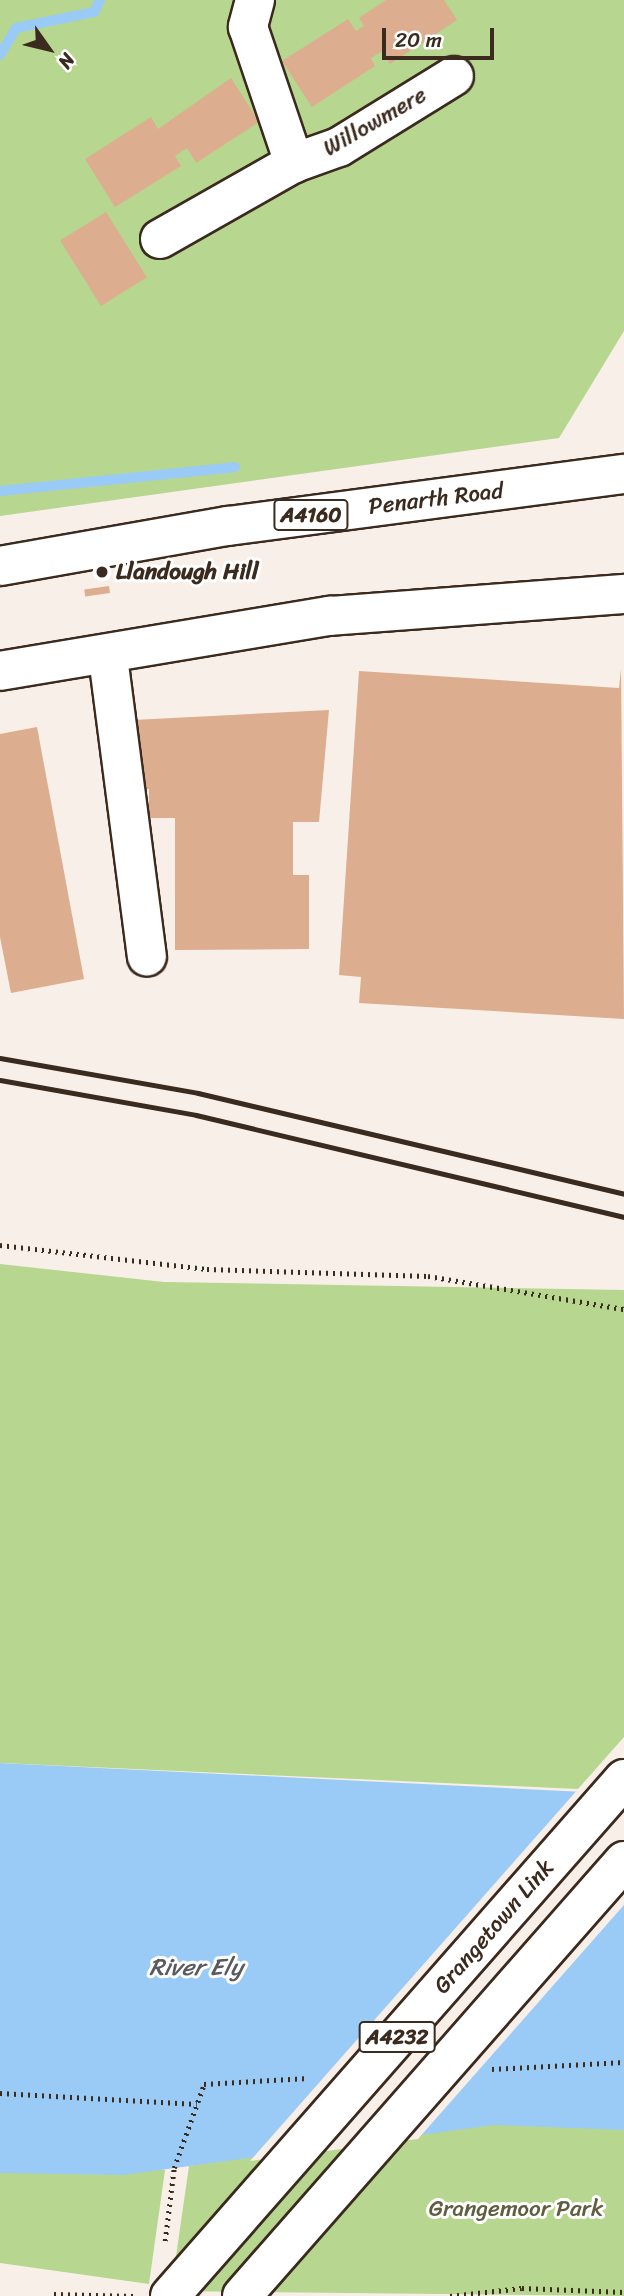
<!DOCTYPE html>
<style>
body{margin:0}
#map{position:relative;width:624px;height:2296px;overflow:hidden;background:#f8efe8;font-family:Sriracha,sans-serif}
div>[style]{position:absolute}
.green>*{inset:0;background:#b7d68f;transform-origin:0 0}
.water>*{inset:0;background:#9acbf6}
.pier>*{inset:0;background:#f8efe8}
.stream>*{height:10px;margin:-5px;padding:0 5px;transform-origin:5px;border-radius:5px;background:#9acbf6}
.building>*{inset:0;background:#dcad8e;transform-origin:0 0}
.path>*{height:4.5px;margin-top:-2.25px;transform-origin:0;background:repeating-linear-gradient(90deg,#3b2a1e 0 2px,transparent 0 7px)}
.roads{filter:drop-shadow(2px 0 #3b2a1e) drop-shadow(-2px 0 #3b2a1e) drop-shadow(0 2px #3b2a1e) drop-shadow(0 -2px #3b2a1e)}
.minor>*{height:38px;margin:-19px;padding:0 19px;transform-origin:19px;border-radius:19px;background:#fff}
.major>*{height:38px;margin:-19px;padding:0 19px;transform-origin:19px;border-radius:19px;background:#fff}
.rail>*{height:5px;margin:-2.5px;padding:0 2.5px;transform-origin:2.5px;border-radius:2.5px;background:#3b2a1e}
.bridges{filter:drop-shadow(2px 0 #3b2a1e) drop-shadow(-2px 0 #3b2a1e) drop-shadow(0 2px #3b2a1e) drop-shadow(0 -2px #3b2a1e)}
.major-bridge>*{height:38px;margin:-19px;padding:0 19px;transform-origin:19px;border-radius:19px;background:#fff}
.dots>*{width:19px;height:19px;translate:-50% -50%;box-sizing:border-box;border:4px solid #fff;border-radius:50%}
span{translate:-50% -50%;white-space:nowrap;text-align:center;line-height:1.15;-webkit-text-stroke:6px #fff;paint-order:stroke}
.shield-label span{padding:2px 5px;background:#fff;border:2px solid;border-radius:5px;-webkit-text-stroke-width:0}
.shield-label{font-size:21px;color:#3b2a1e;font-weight:700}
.street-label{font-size:23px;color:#3b2a1e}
.poi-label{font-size:23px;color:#3b2a1e;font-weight:700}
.left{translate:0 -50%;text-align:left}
.park-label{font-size:23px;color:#605e40}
.water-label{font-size:24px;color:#585a5f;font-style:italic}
.north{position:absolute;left:14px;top:14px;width:70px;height:70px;-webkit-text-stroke:5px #fff;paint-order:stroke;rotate:124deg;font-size:19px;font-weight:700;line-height:28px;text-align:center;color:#3b2a1e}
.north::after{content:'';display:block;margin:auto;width:24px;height:32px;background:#3b2a1e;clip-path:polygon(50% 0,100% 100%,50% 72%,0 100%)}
.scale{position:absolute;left:382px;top:28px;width:112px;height:32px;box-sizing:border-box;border:4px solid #3b2a1e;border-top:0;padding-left:9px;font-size:21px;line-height:24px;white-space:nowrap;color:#3b2a1e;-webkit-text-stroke:5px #fff;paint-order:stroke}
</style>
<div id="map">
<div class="green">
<i style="clip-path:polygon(0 0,624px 0,624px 331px,559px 438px,0 516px)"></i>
<i style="clip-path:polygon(0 1264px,164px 1282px,624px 1290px,624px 1737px,578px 1789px,0 1763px)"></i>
<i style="clip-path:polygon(447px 2120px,624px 2122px,624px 2296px,171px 2291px,189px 2166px)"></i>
<i style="left:165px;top:2170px;width:115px;height:165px;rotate:98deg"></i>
</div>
<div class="water">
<i style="clip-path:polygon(0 1763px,624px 1794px,624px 2130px,494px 2125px,123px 2175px,0 2173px)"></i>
</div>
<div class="pier">
<i style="clip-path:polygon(579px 1788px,624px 1791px,624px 1905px,418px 2139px,250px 2161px)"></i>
</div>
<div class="stream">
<i style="left:0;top:55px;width:31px;rotate:-59deg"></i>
<i style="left:16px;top:28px;width:80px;rotate:-11.6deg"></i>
<i style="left:94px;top:12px;width:13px;rotate:-63deg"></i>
<i style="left:0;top:491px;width:236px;rotate:-5.8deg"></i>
</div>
<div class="building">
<i style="clip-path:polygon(386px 0,444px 0,457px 20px,390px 64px,382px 51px,371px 58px,375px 66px,312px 107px,282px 61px,348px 19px,356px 31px,364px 26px,359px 18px)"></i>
<i style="clip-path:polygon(231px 78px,259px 122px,196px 163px,187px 148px,175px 156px,181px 166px,115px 207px,85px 159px,151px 117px,158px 129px)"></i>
<i style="left:106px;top:212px;width:77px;height:54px;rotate:58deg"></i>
<i style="left:109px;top:586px;width:7px;height:25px;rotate:82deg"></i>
<i style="clip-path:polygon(621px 669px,624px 1019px,359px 1003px,361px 977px,339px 975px,359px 671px,619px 688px)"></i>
<i style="clip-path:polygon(329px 710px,319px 822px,293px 822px,293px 875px,309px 875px,309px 949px,175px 950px,175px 818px,149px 818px,149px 789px,133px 789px,133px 720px)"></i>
<i style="clip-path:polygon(37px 727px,84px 979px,11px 993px,0 937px,0 734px)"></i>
</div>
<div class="path">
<i style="left:0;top:1245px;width:208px;rotate:6.6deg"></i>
<i style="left:207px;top:1269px;width:221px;rotate:1.8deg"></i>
<i style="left:428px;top:1276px;width:199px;rotate:9.6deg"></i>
<i style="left:492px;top:2069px;width:132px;rotate:-3deg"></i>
<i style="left:0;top:2093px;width:197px;rotate:3.2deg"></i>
<i style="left:165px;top:2241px;width:74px;rotate:-83deg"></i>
<i style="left:174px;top:2168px;width:89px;rotate:-70.3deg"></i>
<i style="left:204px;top:2084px;width:105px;rotate:-3.3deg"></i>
<i style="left:54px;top:2294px;width:81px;rotate:1.4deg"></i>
<i style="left:450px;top:2296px;width:72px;rotate:-6.3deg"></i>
<i style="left:522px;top:2288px;width:102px;rotate:2.2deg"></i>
</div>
<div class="roads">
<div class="minor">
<i style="left:255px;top:0;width:28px;rotate:105deg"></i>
<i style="left:248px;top:27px;width:144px;rotate:71.3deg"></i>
<i style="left:160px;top:239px;width:154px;rotate:-29.6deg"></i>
<i style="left:294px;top:163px;width:48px;rotate:-19.6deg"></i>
<i style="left:339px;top:147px;width:135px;rotate:-31.7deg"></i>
<i style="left:108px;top:657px;width:302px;rotate:82.6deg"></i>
<i style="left:0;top:671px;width:335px;rotate:-9.5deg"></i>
<i style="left:330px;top:616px;width:295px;rotate:-4.3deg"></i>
</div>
<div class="major">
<i style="left:0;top:566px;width:231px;rotate:-10deg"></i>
<i style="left:228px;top:526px;width:399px;rotate:-7.5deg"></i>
</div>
</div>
<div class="rail">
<i style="left:0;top:1058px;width:201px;rotate:10deg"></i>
<i style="left:198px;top:1093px;width:438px;rotate:13.3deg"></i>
<i style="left:0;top:1080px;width:199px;rotate:10.1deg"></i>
<i style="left:196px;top:1115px;width:440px;rotate:13.4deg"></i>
</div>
<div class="bridges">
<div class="major-bridge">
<i style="left:170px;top:2296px;width:688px;rotate:-48.71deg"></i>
<i style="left:242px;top:2296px;width:579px;rotate:-48.71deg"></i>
</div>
</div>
<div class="dots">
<i style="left:102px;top:572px;background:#3b2a1e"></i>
</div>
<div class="shield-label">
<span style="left:311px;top:515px">A4160</span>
<span style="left:397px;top:2037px">A4232</span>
</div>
<div class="street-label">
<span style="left:375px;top:122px;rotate:-30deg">Willowmere</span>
<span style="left:436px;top:499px;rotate:-7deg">Penarth Road</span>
<span style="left:494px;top:1927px;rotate:-49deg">Grangetown Link</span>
</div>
<div class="poi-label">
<span class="left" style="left:116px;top:572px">Llandough Hill</span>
</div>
<div class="park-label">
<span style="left:516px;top:2209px">Grangemoor Park</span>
</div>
<div class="water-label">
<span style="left:196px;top:1968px">River Ely</span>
</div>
<div class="north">N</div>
<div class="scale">20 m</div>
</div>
